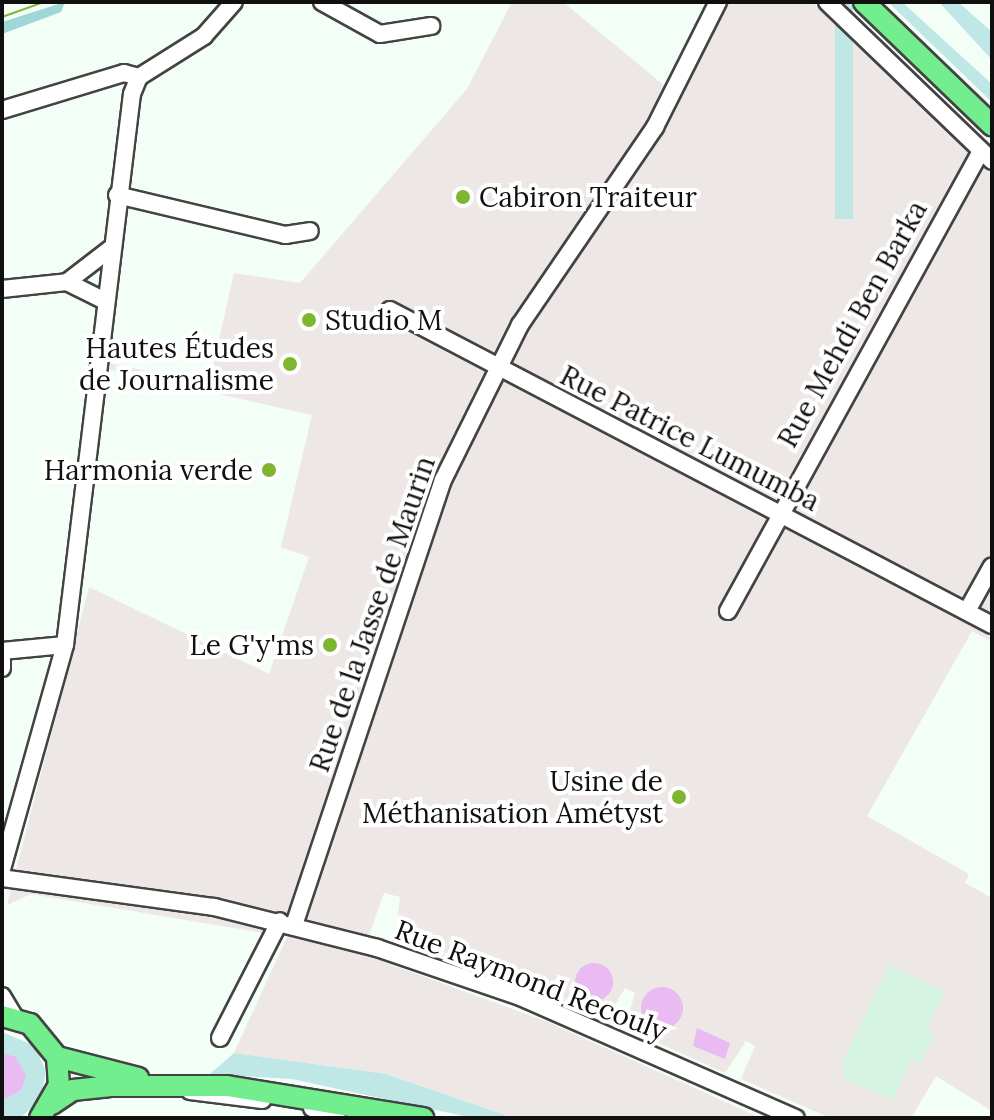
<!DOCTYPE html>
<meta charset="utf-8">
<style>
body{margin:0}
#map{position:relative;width:994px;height:1120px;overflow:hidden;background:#f3fef6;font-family:Lora,serif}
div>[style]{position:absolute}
.industrial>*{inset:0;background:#ede8e5}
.farmland>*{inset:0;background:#d4f3e0}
.green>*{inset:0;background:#bee7e5;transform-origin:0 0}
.forest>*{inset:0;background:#9fd6d7}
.water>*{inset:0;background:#e9bbf2}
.round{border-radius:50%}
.roads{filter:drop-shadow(2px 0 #434343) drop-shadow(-2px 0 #434343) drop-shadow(0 2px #434343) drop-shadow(0 -2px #434343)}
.minor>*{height:16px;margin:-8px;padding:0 8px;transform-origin:8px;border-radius:8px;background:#fff}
.major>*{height:20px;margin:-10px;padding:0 10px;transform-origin:10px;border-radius:10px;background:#73ee8e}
.tram>*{height:2px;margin:-1px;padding:0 1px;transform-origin:1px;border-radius:1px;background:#7eb631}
.dots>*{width:22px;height:22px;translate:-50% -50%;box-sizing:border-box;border:4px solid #fff;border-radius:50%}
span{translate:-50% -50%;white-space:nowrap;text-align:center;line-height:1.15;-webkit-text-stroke:8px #fff;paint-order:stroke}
.poi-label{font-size:28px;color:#101010}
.left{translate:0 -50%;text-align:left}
.right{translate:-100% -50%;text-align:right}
.street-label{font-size:28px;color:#101010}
.frame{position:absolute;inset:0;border:4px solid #101010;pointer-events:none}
</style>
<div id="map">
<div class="industrial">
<i style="clip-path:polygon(512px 2px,563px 2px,666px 87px,708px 2px,812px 2px,992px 167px,992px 642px,972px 631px,867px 816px,969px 874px,965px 883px,992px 898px,992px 1111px,936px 1076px,911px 1118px,830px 1118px,741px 1079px,755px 1046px,746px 1041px,725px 1073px,625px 1028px,635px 993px,625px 988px,612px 1010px,595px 1013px,395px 938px,400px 897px,384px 893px,362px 954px,548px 1022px,761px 1118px,514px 1118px,386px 1074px,234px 1053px,287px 937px,31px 894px,7px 905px,89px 587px,269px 674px,309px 557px,281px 547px,312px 415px,103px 368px,104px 362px,209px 384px,234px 273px,300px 283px,467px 89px)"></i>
</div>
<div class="farmland">
<i style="clip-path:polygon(889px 965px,945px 992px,927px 1029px,935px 1034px,920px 1064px,911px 1060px,893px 1100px,844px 1079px,844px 1059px)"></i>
</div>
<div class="green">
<i style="left:835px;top:2px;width:18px;height:217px"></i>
<i style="clip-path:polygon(888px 2px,902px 2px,992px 84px,992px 102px)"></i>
<i style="clip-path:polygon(939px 2px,958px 2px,992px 32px,992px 60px)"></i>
<i style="clip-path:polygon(2px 1032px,35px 1046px,46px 1072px,40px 1100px,20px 1118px,2px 1118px)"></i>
<i style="clip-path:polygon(234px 1053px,386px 1074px,514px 1118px,473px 1118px,292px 1079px,210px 1074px)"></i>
</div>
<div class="forest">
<i style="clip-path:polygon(65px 2px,61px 12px,2px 34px,2px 22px)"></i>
</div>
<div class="water">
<i class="round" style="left:575px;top:963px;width:38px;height:38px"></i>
<i class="round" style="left:641px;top:987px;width:42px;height:42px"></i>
<i style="clip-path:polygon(697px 1028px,730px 1043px,725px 1059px,693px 1046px)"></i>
<i style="clip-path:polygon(2px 1053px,16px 1057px,26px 1076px,21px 1090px,2px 1100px)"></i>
</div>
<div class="roads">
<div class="minor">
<i style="left:322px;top:2px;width:66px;rotate:28.9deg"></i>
<i style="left:380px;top:34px;width:52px;rotate:-8.9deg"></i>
<i style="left:827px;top:2px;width:229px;rotate:43.9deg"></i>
<i style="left:2px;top:110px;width:127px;rotate:-16.9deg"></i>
<i style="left:124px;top:73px;width:16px;rotate:15deg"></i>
<i style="left:117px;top:195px;width:173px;rotate:13.4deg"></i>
<i style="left:285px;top:235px;width:25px;rotate:-9deg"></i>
<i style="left:67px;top:282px;width:54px;rotate:-37.5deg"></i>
<i style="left:2px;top:289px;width:65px;rotate:-6.1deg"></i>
<i style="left:67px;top:282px;width:40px;rotate:26.6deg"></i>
<i style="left:390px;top:310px;width:679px;rotate:27.62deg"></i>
<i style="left:728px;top:611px;width:525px;rotate:-61.19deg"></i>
<i style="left:967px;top:611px;width:51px;rotate:-60.9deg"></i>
<i style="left:2px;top:651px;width:63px;rotate:-5.4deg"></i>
<i style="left:2px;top:660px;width:8px;rotate:90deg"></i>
<i style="left:2px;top:869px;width:233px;rotate:-74.3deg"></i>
<i style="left:65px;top:645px;width:555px;rotate:-83.07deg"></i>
<i style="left:132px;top:94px;width:18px;rotate:-68deg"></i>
<i style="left:139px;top:77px;width:77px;rotate:-32.2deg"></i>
<i style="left:204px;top:36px;width:45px;rotate:-48.6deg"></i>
<i style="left:2px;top:878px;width:214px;rotate:7.8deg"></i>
<i style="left:214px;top:907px;width:168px;rotate:14.1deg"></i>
<i style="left:377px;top:948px;width:151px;rotate:18.9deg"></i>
<i style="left:520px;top:997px;width:301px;rotate:23.7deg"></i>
<i style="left:294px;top:925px;width:469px;rotate:-71.5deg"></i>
<i style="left:443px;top:480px;width:173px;rotate:-63.6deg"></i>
<i style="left:520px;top:325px;width:240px;rotate:-55.7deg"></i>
<i style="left:655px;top:127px;width:140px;rotate:-63.3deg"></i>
<i style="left:2px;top:996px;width:27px;rotate:59deg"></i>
<i style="left:220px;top:1038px;width:131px;rotate:-62.9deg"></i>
<i style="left:190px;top:1091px;width:73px;rotate:7.1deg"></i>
<i style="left:312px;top:1108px;width:27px;rotate:22deg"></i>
</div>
<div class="major">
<i style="left:864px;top:2px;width:178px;rotate:43.9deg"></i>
<i style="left:2px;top:1016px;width:29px;rotate:16deg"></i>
<i style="left:30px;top:1024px;width:43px;rotate:50.7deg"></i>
<i style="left:57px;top:1057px;width:28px;rotate:86deg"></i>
<i style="left:59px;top:1085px;width:38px;rotate:120deg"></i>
<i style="left:57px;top:1057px;width:84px;rotate:14.5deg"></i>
<i style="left:52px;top:1104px;width:25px;rotate:-34deg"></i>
<i style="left:73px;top:1090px;width:36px;rotate:-6deg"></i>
<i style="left:109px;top:1086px;width:118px"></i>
<i style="left:227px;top:1086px;width:199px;rotate:9.3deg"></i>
</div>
</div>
<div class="tram">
<i style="left:2px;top:17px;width:45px;rotate:-19.7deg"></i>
</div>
<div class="dots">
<i style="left:463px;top:197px;background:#7eb631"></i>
<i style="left:309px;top:320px;background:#7eb631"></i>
<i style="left:290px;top:364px;background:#7eb631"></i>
<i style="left:269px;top:470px;background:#7eb631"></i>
<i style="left:330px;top:645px;background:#7eb631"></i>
<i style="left:679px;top:797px;background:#7eb631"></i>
</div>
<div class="poi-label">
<span class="left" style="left:479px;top:197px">Cabiron Traiteur</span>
<span class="left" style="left:325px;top:320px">Studio M</span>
<span class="right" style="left:274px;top:364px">Hautes Études<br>de Journalisme</span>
<span class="right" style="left:253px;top:470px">Harmonia verde</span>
<span class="right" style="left:314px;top:645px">Le G'y'ms</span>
<span class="right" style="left:663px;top:797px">Usine de<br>Méthanisation Amétyst</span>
</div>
<div class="street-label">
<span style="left:852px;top:324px;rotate:-61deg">Rue Mehdi Ben Barka</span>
<span style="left:690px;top:438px;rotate:27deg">Rue Patrice Lumumba</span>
<span style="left:372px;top:614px;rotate:-71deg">Rue de la Jasse de Maurin</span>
<span style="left:531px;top:980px;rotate:21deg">Rue Raymond Recouly</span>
</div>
<div class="frame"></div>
</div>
